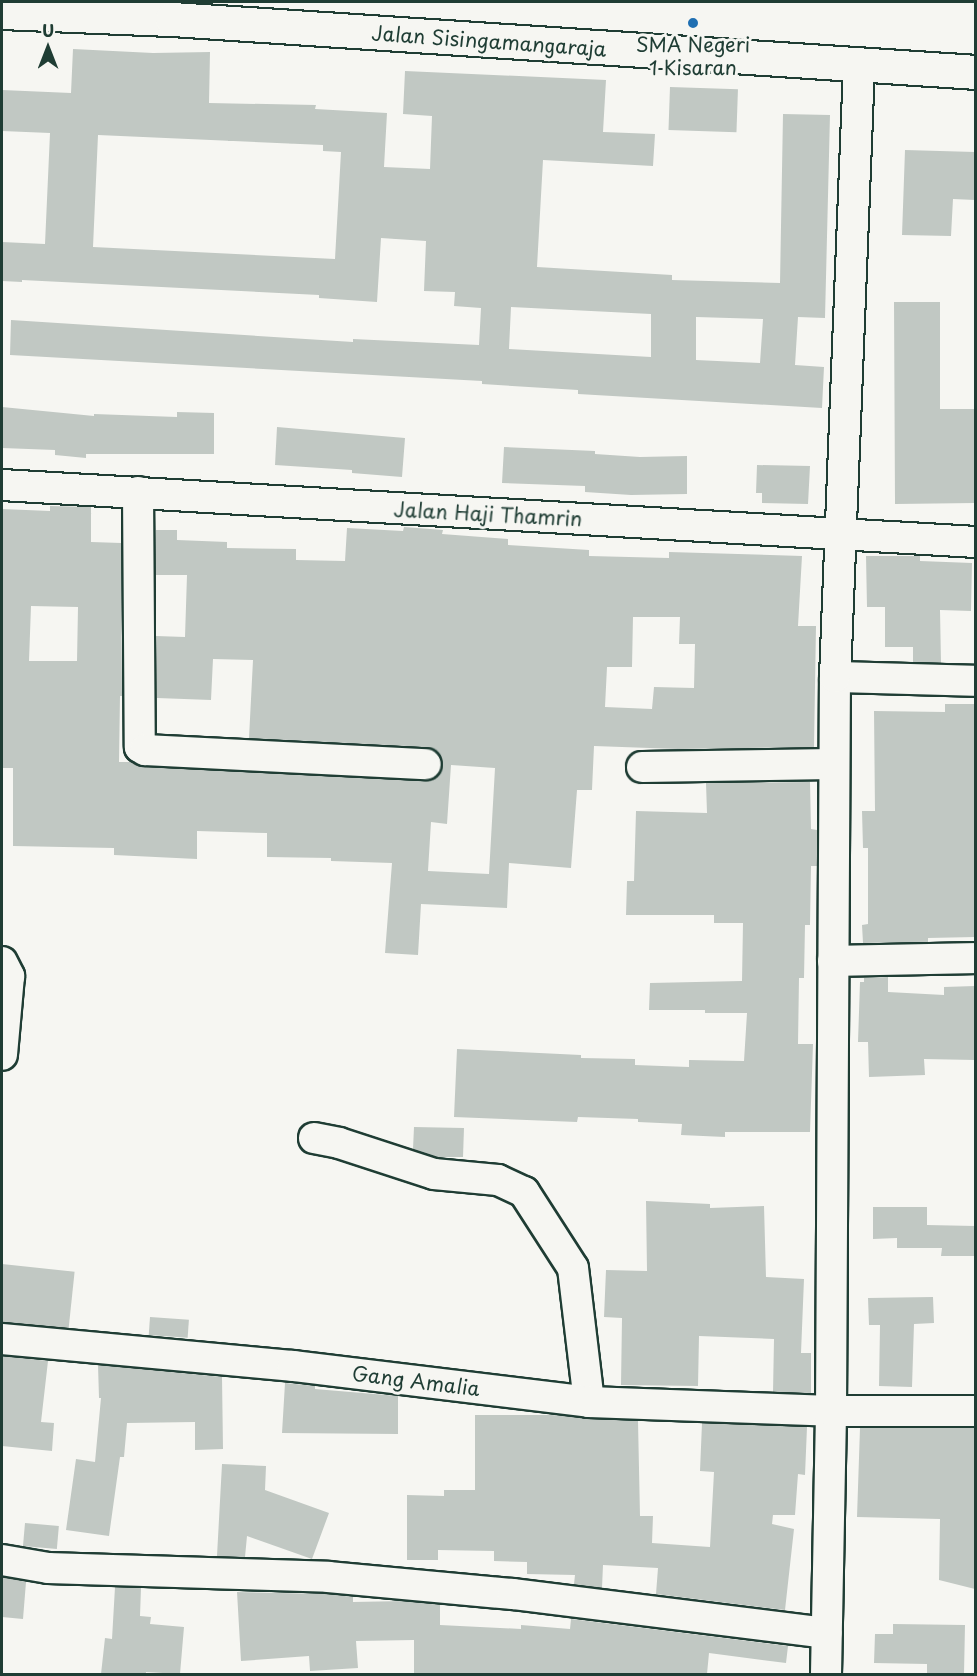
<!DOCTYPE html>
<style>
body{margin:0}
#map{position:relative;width:977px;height:1676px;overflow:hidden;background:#f6f6f2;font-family:"Playpen Sans",sans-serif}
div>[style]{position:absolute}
.building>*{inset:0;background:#c1c8c3;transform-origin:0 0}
.roads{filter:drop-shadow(2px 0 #1f3d34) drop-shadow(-2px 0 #1f3d34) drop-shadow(0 2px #1f3d34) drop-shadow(0 -2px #1f3d34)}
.minor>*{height:30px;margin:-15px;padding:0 15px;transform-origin:15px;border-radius:15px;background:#f6f6f2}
.tertiary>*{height:33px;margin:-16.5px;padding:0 16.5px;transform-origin:16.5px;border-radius:16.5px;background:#f6f6f2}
.dots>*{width:16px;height:16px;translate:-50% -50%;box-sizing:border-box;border:3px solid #f6f6f2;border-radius:50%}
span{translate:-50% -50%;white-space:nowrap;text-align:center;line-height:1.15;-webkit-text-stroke:6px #f6f6f2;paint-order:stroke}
.street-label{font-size:20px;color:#1f3d34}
.poi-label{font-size:20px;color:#1f3d34}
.frame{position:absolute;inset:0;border:3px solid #1f3d34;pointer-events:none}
.north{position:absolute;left:18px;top:18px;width:60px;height:60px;-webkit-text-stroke:4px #f6f6f2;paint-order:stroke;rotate:0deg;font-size:16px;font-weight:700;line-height:24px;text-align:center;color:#1f3d34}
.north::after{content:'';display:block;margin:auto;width:21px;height:27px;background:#1f3d34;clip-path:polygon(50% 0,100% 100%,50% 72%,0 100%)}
</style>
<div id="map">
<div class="building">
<i style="clip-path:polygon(evenodd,73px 49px,153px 53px,210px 52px,209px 103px,316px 105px,315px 109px,387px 113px,384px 167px,430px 169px,432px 116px,403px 114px,405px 71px,606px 80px,603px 132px,655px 134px,653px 166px,543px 160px,537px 267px,672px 275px,672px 280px,780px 283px,783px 114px,830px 115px,825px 318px,798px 317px,795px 365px,824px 367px,822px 408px,578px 394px,578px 390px,482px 384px,482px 381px,10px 355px,11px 320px,353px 342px,353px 339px,479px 345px,481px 308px,454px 306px,455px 292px,424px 291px,426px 241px,381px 238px,377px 302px,319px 298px,319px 295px,22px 280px,22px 282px,2px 281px,2px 242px,45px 244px,50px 133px,2px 131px,2px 90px,71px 93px,73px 49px,98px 135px,323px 145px,323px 151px,341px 152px,335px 259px,93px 247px,98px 135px,73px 49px,511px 307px,651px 314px,651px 357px,509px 349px,511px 307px,73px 49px,696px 317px,763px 319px,760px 363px,696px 360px,696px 317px)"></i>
<i style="left:670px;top:87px;width:68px;height:43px;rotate:2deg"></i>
<i style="clip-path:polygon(905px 150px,975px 152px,975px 200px,953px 199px,951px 236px,902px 235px)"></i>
<i style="clip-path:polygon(894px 302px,940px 302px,940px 409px,975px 409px,975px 503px,895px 504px)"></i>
<i style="clip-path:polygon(2px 407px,94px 416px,94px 414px,177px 417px,177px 412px,214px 413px,214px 454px,86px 454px,86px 458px,55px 455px,55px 450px,2px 448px)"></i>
<i style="clip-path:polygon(277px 427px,405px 438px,402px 477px,352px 473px,352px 470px,275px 465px)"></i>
<i style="clip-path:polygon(504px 447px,595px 451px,595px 454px,640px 457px,687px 456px,687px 494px,631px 495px,585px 492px,585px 486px,502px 483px)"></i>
<i style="clip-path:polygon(757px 465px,810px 466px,808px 504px,762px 503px,762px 493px,756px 493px)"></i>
<i style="clip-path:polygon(evenodd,50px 506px,91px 507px,91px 542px,121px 543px,122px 696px,120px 696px,119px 762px,132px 762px,144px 767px,425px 781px,434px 779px,443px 765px,441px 756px,435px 749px,427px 747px,249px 738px,253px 660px,213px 659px,211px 700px,157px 698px,156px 636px,185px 637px,187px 575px,156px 575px,156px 530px,177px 530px,177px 540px,227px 542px,227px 548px,296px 549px,296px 560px,345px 561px,347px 528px,403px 531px,404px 527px,443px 530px,442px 534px,508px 539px,508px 545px,589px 550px,589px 556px,669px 558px,669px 552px,802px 556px,798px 626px,816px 626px,814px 747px,678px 749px,594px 746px,592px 790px,577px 790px,571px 868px,509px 863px,507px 908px,421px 904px,418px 955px,385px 953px,392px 863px,331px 861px,331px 858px,267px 857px,267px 833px,197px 831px,197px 859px,114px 855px,114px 848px,13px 846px,13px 768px,2px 768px,2px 509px,50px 511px,50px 506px,31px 606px,78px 607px,77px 661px,29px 661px,31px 606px,50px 506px,633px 617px,680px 617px,679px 644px,695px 644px,694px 688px,654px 687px,652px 709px,605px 707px,607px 667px,632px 667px,633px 617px,50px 506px,451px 765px,495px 768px,489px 874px,428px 871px,431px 822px,447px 824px,451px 765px)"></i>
<i style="clip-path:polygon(866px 556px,920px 556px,920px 561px,972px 563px,971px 611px,940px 610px,941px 663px,913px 662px,913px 647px,885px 647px,885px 607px,867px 607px)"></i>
<i style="clip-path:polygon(945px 704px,975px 704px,975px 937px,928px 938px,928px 942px,863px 943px,862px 925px,868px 924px,868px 848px,863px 848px,862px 811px,875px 811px,874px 711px,945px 712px)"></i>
<i style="clip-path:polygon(810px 782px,811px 829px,817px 830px,817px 866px,811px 866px,810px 925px,805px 925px,804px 978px,799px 978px,798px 1044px,813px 1044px,810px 1132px,725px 1132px,725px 1137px,681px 1135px,682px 1124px,638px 1122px,638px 1119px,578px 1117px,577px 1122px,454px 1117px,457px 1049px,581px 1055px,581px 1058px,635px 1059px,635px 1065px,689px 1067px,689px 1060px,744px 1061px,747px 1013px,705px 1013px,705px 1010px,649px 1010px,650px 983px,742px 981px,743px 923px,714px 923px,714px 915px,626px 915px,627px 881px,634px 881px,636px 811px,707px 813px,706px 783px)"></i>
<i style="clip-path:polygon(888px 977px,888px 992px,944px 995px,944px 987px,975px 986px,975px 1060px,924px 1059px,925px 1075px,869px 1077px,868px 1042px,858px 1042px,860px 982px,864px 982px,864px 978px)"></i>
<i style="clip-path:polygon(414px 1127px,464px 1128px,463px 1157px,436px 1157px,413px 1149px)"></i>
<i style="clip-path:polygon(646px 1201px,710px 1204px,710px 1208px,764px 1206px,766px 1277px,804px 1279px,801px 1353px,811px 1353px,811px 1393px,773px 1392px,774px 1339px,699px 1336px,698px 1386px,621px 1385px,622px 1318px,604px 1317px,606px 1270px,647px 1271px)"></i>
<i style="clip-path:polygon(873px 1207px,927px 1207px,927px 1225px,975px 1226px,975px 1256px,941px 1256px,942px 1248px,897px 1248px,897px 1238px,873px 1239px)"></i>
<i style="left:2px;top:1264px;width:73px;height:58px;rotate:6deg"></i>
<i style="clip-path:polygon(933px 1297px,934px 1323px,914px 1324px,912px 1387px,879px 1386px,880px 1325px,869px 1325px,868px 1298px)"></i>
<i style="left:150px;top:1317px;width:39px;height:18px;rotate:4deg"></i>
<i style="clip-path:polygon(2px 1356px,48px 1361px,41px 1422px,54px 1423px,52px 1451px,2px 1446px)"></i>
<i style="clip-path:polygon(98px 1365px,222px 1377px,223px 1449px,195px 1450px,195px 1422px,127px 1423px,124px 1457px,120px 1457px,109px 1536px,66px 1530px,76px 1459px,95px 1462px,101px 1398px,99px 1398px)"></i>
<i style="clip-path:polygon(285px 1383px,315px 1386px,315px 1389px,398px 1396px,398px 1434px,282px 1433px)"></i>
<i style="clip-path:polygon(475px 1415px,551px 1415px,638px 1421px,640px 1516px,653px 1516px,652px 1543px,710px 1547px,714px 1472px,700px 1471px,702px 1423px,807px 1427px,805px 1475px,798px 1474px,795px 1515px,773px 1515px,772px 1524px,794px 1529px,785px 1610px,656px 1594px,658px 1568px,603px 1565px,602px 1588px,574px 1584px,575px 1575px,527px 1574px,527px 1562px,494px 1561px,494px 1551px,438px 1550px,438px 1560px,407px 1560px,407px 1495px,444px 1496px,444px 1490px,475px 1490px)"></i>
<i style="clip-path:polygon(860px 1428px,975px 1428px,975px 1589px,939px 1580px,940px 1519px,857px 1517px)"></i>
<i style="clip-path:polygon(222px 1464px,266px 1466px,265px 1490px,329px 1513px,312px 1559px,247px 1536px,245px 1557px,217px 1556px)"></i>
<i style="left:25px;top:1523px;width:34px;height:23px;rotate:5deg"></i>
<i style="clip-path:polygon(2px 1577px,26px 1582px,23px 1619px,2px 1617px)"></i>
<i style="clip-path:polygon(115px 1587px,141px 1588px,140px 1616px,151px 1617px,150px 1624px,184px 1627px,180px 1674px,146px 1672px,146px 1674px,101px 1674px,105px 1638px,112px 1639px)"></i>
<i style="clip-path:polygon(237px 1592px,327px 1594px,353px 1597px,353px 1602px,404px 1601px,440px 1605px,440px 1625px,521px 1629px,521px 1625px,570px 1629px,571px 1619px,788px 1646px,786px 1663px,709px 1653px,707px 1674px,414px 1674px,414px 1640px,356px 1641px,358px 1668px,310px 1671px,309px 1656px,241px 1661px)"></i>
<i style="clip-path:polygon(893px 1624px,965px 1625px,964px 1674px,927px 1674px,927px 1664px,874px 1663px,875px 1634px,893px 1634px)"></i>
</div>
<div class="roads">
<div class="minor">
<i style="left:2px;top:485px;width:976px;rotate:3.35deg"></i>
<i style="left:138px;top:492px;width:255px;rotate:89.6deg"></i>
<i style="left:140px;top:747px;width:6px;rotate:31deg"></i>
<i style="left:145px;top:750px;width:281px;rotate:2.9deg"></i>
<i style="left:835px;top:677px;width:141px;rotate:1.6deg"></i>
<i style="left:642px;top:767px;width:191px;rotate:-0.9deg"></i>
<i style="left:833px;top:961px;width:143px;rotate:-1.2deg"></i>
<i style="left:2px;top:962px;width:16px;rotate:63deg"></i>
<i style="left:9px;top:976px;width:79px;rotate:95.1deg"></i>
<i style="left:314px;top:1138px;width:25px;rotate:11deg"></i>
<i style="left:339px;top:1143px;width:100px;rotate:18.1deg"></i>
<i style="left:434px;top:1174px;width:64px;rotate:5.4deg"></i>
<i style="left:498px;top:1180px;width:29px;rotate:25deg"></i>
<i style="left:524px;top:1192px;width:90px;rotate:57.2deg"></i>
<i style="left:573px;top:1268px;width:135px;rotate:83.2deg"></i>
<i style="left:2px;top:1339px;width:292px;rotate:5.3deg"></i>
<i style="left:293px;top:1366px;width:298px;rotate:6.9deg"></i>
<i style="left:589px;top:1402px;width:242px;rotate:2.1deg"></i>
<i style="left:831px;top:1411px;width:145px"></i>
<i style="left:2px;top:1560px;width:47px;rotate:9.9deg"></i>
<i style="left:48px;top:1568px;width:280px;rotate:1.8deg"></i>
<i style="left:328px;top:1577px;width:186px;rotate:5.3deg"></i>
<i style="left:513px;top:1594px;width:316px;rotate:7.1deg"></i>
<i style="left:826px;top:1674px;width:263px;rotate:-88.9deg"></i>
<i style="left:831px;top:1411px;width:734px;rotate:-89.69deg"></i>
<i style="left:835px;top:677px;width:611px;rotate:-87.75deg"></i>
</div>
<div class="tertiary">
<i style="left:2px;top:12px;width:170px;rotate:2.4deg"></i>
<i style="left:172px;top:19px;width:806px;rotate:3.77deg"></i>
</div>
</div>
<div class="dots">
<i style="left:693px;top:23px;background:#1f6fb2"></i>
</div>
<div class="street-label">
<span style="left:489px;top:41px;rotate:4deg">Jalan Sisingamangaraja</span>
<span style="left:488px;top:514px;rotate:3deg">Jalan Haji Thamrin</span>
<span style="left:416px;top:1381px;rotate:7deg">Gang Amalia</span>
</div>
<div class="poi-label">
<span style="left:693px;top:56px">SMA Negeri<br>1 Kisaran</span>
</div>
<div class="frame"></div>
<div class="north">U</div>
</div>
